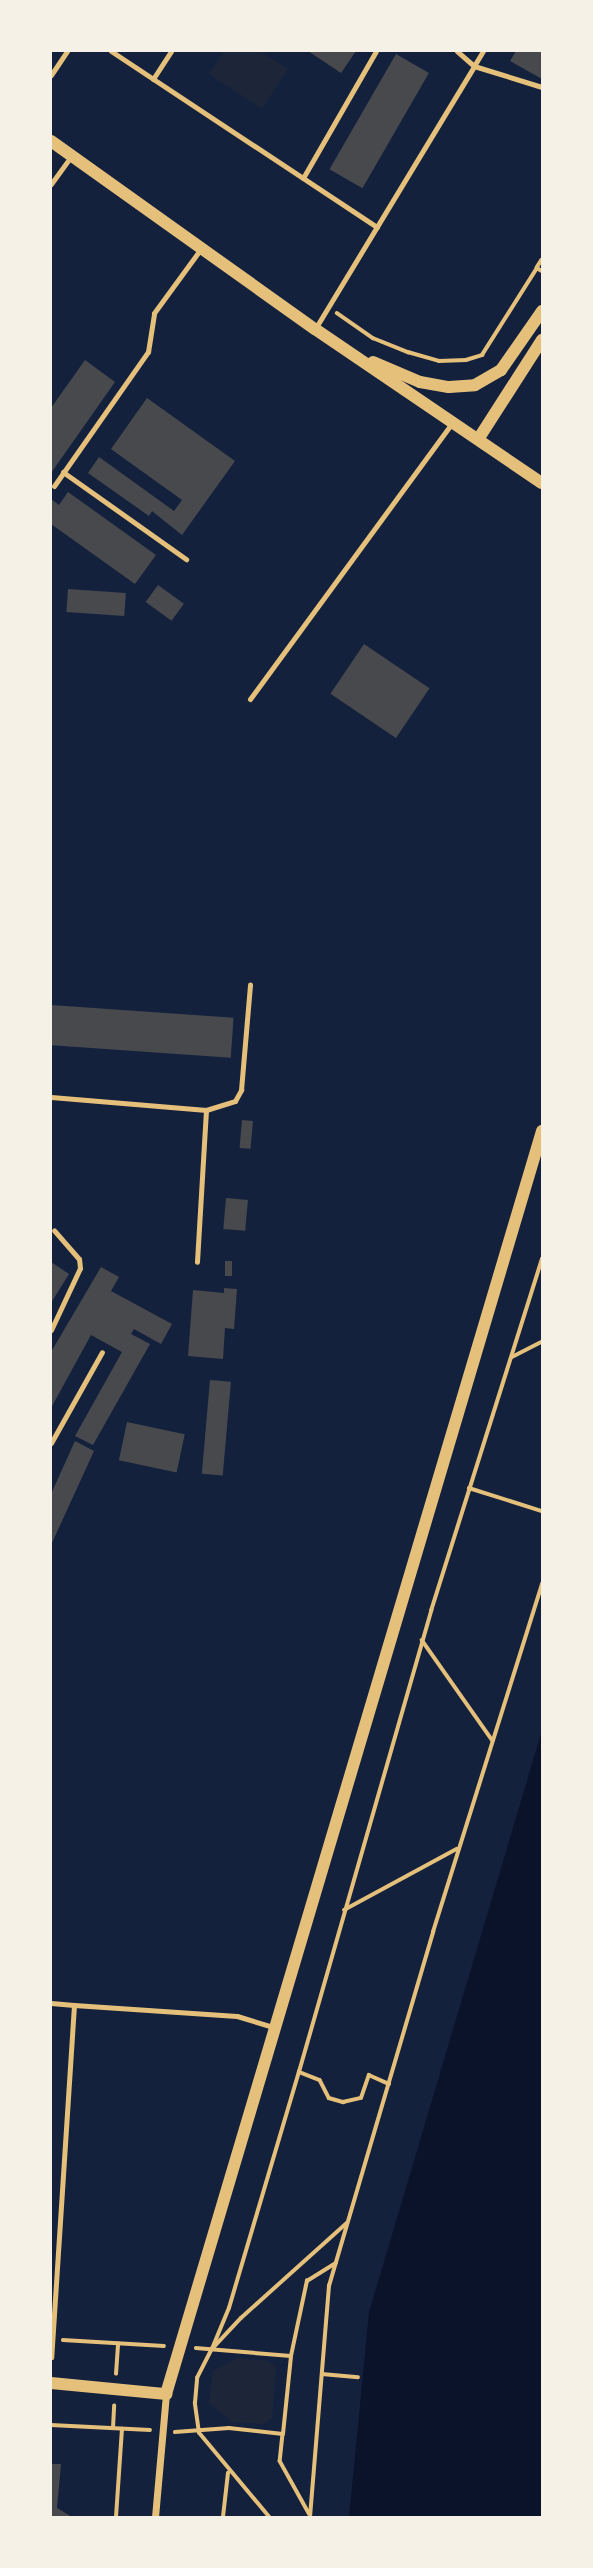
<!DOCTYPE html>
<style>
body{margin:0}
#map{position:relative;width:593px;height:2568px;overflow:hidden;background:#14213d;font-family:Manrope,sans-serif}
div>[style]{position:absolute}
.green>*{inset:0;background:#1d2539}
.water>*{inset:0;background:#0b132b}
.building>*{inset:0;background:#48494c;transform-origin:0 0}
.path>*{height:3.5px;margin:-1.75px;padding:0 1.75px;transform-origin:1.75px;border-radius:1.75px;background:#e5c07b}
.service>*{height:5px;margin:-2.5px;padding:0 2.5px;transform-origin:2.5px;border-radius:2.5px;background:#e5c07b}
.minor>*{height:7px;margin:-3.5px;padding:0 3.5px;transform-origin:3.5px;border-radius:3.5px;background:#e5c07b}
.tertiary>*{height:12px;margin:-6px;padding:0 6px;transform-origin:6px;border-radius:6px;background:#e5c07b}
span{translate:-50% -50%;white-space:nowrap;text-align:center;line-height:1.15;-webkit-text-stroke:5px #f6f1e7;paint-order:stroke}
.frame{position:absolute;inset:0;border:52px solid #f6f1e7;pointer-events:none}
</style>
<div id="map">
<div class="green">
<i style="clip-path:polygon(224px 51px,260px 51px,288px 69px,262px 109px,209px 74px)"></i>
<i style="clip-path:polygon(238px 2358px,268px 2361px,276px 2367px,272px 2418px,264px 2424px,232px 2422px,209px 2403px,213px 2371px)"></i>
</div>
<div class="water">
<i style="clip-path:polygon(542px 1730px,542px 2517px,349px 2517px,369px 2312px)"></i>
</div>
<div class="building">
<i style="clip-path:polygon(308px 51px,356px 51px,341px 73px)"></i>
<i style="clip-path:polygon(516px 51px,542px 51px,542px 79px,510px 61px)"></i>
<i style="left:396px;top:54px;width:38px;height:133px;rotate:30deg"></i>
<i style="clip-path:polygon(85px 360px,115px 382px,51px 473px,51px 408px)"></i>
<i style="clip-path:polygon(147px 398px,235px 461px,182px 535px,152px 511px,149px 516px,88px 473px,99px 457px,174px 511px,182px 500px,111px 449px)"></i>
<i style="clip-path:polygon(68px 492px,156px 555px,135px 584px,51px 524px,51px 499px,59px 505px)"></i>
<i style="left:158px;top:585px;width:32px;height:21px;rotate:36deg"></i>
<i style="left:68px;top:589px;width:58px;height:23px;rotate:4deg"></i>
<i style="left:364px;top:644px;width:79px;height:60px;rotate:34deg"></i>
<i style="left:51px;top:1005px;width:183px;height:40px;rotate:4deg"></i>
<i style="left:242px;top:1120px;width:11px;height:28px;rotate:5deg"></i>
<i style="left:226px;top:1198px;width:22px;height:31px;rotate:5deg"></i>
<i style="left:225px;top:1261px;width:7px;height:15px"></i>
<i style="clip-path:polygon(51px 1262px,69px 1274px,51px 1303px)"></i>
<i style="clip-path:polygon(101px 1267px,119px 1277px,111px 1291px,172px 1324px,161px 1344px,134px 1329px,131px 1334px,150px 1344px,93px 1445px,75px 1436px,122px 1352px,91px 1335px,51px 1408px,51px 1352px)"></i>
<i style="clip-path:polygon(224px 1288px,237px 1289px,234px 1329px,225px 1328px,223px 1359px,188px 1356px,193px 1290px,224px 1293px)"></i>
<i style="left:210px;top:1380px;width:21px;height:94px;rotate:5deg"></i>
<i style="left:127px;top:1422px;width:59px;height:39px;rotate:12deg"></i>
<i style="clip-path:polygon(75px 1441px,94px 1451px,51px 1545px,51px 1494px)"></i>
<i style="clip-path:polygon(51px 2464px,61px 2464px,57px 2508px,72px 2517px,51px 2517px)"></i>
</div>
<div class="path">
<i style="left:542px;top:260px;width:9px;rotate:122deg"></i>
<i style="left:537px;top:268px;width:6px;rotate:31deg"></i>
<i style="left:337px;top:313px;width:44px;rotate:34.8deg"></i>
<i style="left:373px;top:338px;width:38px;rotate:22deg"></i>
<i style="left:408px;top:352px;width:32px;rotate:16deg"></i>
<i style="left:439px;top:361px;width:27px;rotate:-2deg"></i>
<i style="left:466px;top:360px;width:17px;rotate:-17deg"></i>
<i style="left:482px;top:355px;width:103px;rotate:-57.7deg"></i>
<i style="left:512px;top:1357px;width:34px;rotate:-27deg"></i>
<i style="left:469px;top:1488px;width:77px;rotate:17.5deg"></i>
<i style="left:422px;top:1640px;width:123px;rotate:54.9deg"></i>
<i style="left:344px;top:1910px;width:128px;rotate:-28.4deg"></i>
<i style="left:299px;top:2072px;width:22px;rotate:21deg"></i>
<i style="left:320px;top:2080px;width:20px;rotate:63deg"></i>
<i style="left:329px;top:2098px;width:15px;rotate:16deg"></i>
<i style="left:343px;top:2102px;width:18px;rotate:-13deg"></i>
<i style="left:361px;top:2098px;width:24px;rotate:-71deg"></i>
<i style="left:369px;top:2075px;width:22px;rotate:24deg"></i>
<i style="left:63px;top:2340px;width:101px;rotate:3.4deg"></i>
<i style="left:196px;top:2348px;width:95px;rotate:4.8deg"></i>
<i style="left:291px;top:2356px;width:77px;rotate:-78deg"></i>
<i style="left:307px;top:2281px;width:34px;rotate:-32deg"></i>
<i style="left:212px;top:2349px;width:44px;rotate:-67.5deg"></i>
<i style="left:229px;top:2308px;width:246px;rotate:-73.5deg"></i>
<i style="left:299px;top:2072px;width:480px;rotate:-74deg"></i>
<i style="left:431px;top:1611px;width:369px;rotate:-72.5deg"></i>
<i style="left:116px;top:2374px;width:30px;rotate:-86deg"></i>
<i style="left:322px;top:2374px;width:36px;rotate:5deg"></i>
<i style="left:51px;top:2425px;width:99px;rotate:2.9deg"></i>
<i style="left:113px;top:2428px;width:22px;rotate:-87deg"></i>
<i style="left:175px;top:2432px;width:54px;rotate:-4.2deg"></i>
<i style="left:229px;top:2428px;width:54px;rotate:6.3deg"></i>
<i style="left:283px;top:2434px;width:27px;rotate:96deg"></i>
<i style="left:280px;top:2461px;width:60px;rotate:60.9deg"></i>
<i style="left:283px;top:2434px;width:78px;rotate:-84.1deg"></i>
<i style="left:116px;top:2517px;width:88px;rotate:-86.1deg"></i>
<i style="left:223px;top:2517px;width:44px;rotate:-83.5deg"></i>
<i style="left:269px;top:2517px;width:109px;rotate:-129.8deg"></i>
<i style="left:199px;top:2433px;width:30px;rotate:-98deg"></i>
<i style="left:195px;top:2403px;width:25px;rotate:-85deg"></i>
<i style="left:197px;top:2378px;width:33px;rotate:-63deg"></i>
<i style="left:212px;top:2349px;width:42px;rotate:-46.9deg"></i>
<i style="left:241px;top:2318px;width:142px;rotate:-41.9deg"></i>
<i style="left:310px;top:2517px;width:232px;rotate:-85.3deg"></i>
<i style="left:329px;top:2286px;width:369px;rotate:-73.6deg"></i>
<i style="left:433px;top:1932px;width:365px;rotate:-72.6deg"></i>
</div>
<div class="service">
<i style="left:111px;top:51px;width:319px;rotate:33.5deg"></i>
<i style="left:483px;top:51px;width:17px;rotate:121deg"></i>
<i style="left:474px;top:66px;width:71px;rotate:17.2deg"></i>
<i style="left:51px;top:75px;width:29px;rotate:-56deg"></i>
<i style="left:153px;top:79px;width:33px;rotate:-57deg"></i>
<i style="left:303px;top:178px;width:146px;rotate:-60.1deg"></i>
<i style="left:51px;top:184px;width:36px;rotate:-54deg"></i>
<i style="left:315px;top:329px;width:307px;rotate:-58.8deg"></i>
<i style="left:474px;top:66px;width:23px;rotate:-139deg"></i>
<i style="left:63px;top:472px;width:151px;rotate:35.3deg"></i>
<i style="left:54px;top:486px;width:164px;rotate:-55deg"></i>
<i style="left:148px;top:352px;width:39px;rotate:-81deg"></i>
<i style="left:154px;top:313px;width:78px;rotate:-53.9deg"></i>
<i style="left:250px;top:699px;width:343px;rotate:-53.8deg"></i>
<i style="left:51px;top:1097px;width:156px;rotate:4.8deg"></i>
<i style="left:206px;top:1110px;width:152px;rotate:93.4deg"></i>
<i style="left:206px;top:1110px;width:30px;rotate:-17deg"></i>
<i style="left:235px;top:1101px;width:13px;rotate:-61deg"></i>
<i style="left:241px;top:1090px;width:106px;rotate:-85.1deg"></i>
<i style="left:51px;top:1330px;width:68px;rotate:-64.9deg"></i>
<i style="left:80px;top:1268px;width:9px;rotate:-96deg"></i>
<i style="left:79px;top:1259px;width:38px;rotate:-131deg"></i>
<i style="left:51px;top:1443px;width:104px;rotate:-60.7deg"></i>
<i style="left:51px;top:2003px;width:23px;rotate:5deg"></i>
<i style="left:74px;top:2005px;width:353px;rotate:93.7deg"></i>
<i style="left:74px;top:2005px;width:163px;rotate:3.9deg"></i>
<i style="left:237px;top:2016px;width:38px;rotate:17deg"></i>
</div>
<div class="minor">
<i style="left:155px;top:2517px;width:123px;rotate:-84.9deg"></i>
</div>
<div class="tertiary">
<i style="left:51px;top:141px;width:324px;rotate:35.5deg"></i>
<i style="left:315px;top:329px;width:274px;rotate:34.2deg"></i>
<i style="left:373px;top:362px;width:51px;rotate:23.1deg"></i>
<i style="left:420px;top:382px;width:29px;rotate:10deg"></i>
<i style="left:449px;top:387px;width:26px;rotate:-4deg"></i>
<i style="left:475px;top:385px;width:30px;rotate:-30deg"></i>
<i style="left:501px;top:370px;width:72px;rotate:-55.2deg"></i>
<i style="left:479px;top:438px;width:117px;rotate:-57.3deg"></i>
<i style="left:51px;top:2383px;width:116px;rotate:5.5deg"></i>
<i style="left:166px;top:2394px;width:1318px;rotate:-73.42deg"></i>
</div>
<div class="frame"></div>
</div>
